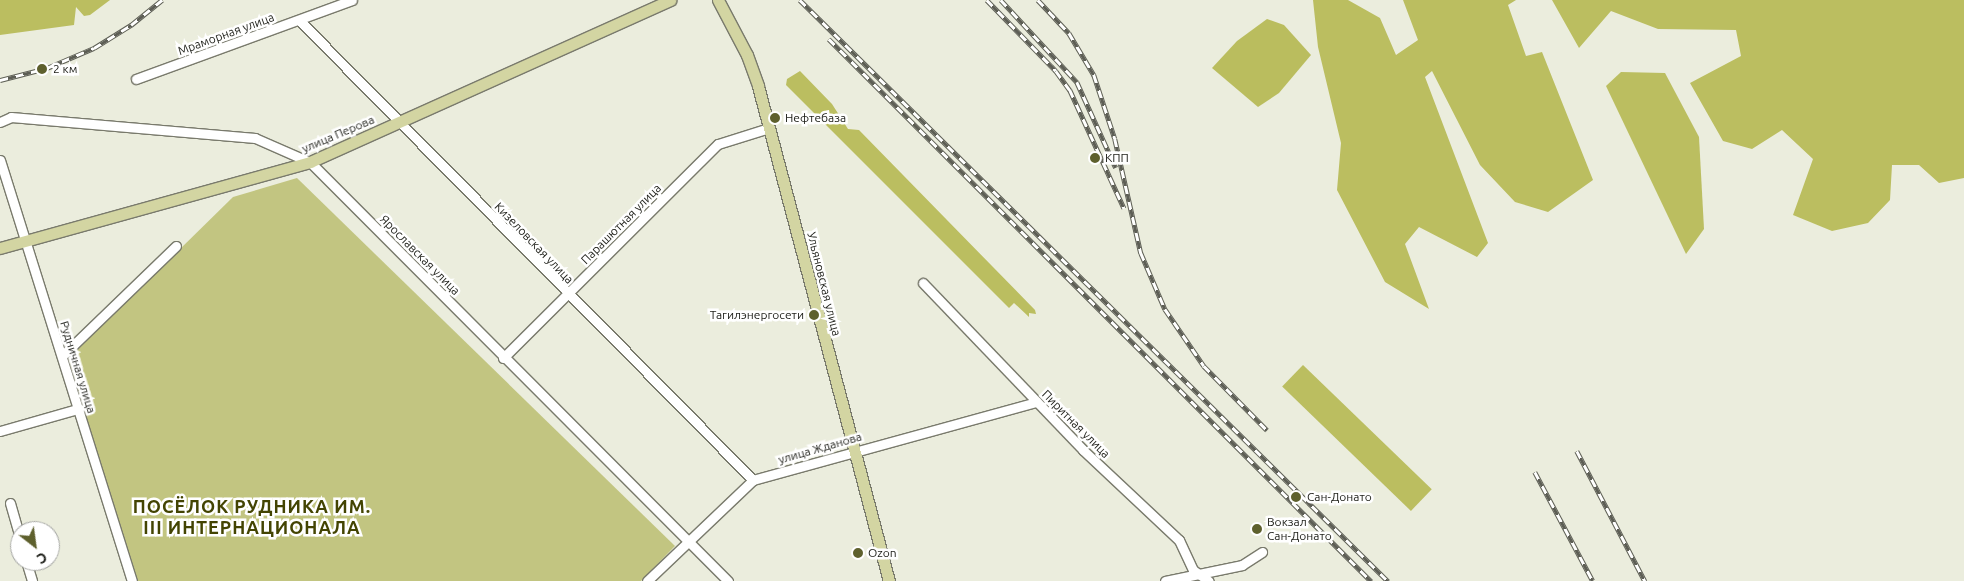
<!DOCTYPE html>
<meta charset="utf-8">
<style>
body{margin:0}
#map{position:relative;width:1964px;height:581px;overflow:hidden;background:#ebeddd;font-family:Ubuntu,sans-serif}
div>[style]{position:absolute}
.green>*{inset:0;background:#c2c581}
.forest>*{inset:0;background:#bbbe60;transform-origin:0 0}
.water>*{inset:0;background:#babd5e}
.roads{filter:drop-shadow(1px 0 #797a6c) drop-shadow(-1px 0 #797a6c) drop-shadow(0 1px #797a6c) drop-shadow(0 -1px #797a6c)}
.minor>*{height:9px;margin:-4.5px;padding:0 4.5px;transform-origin:4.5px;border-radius:4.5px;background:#fff}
.major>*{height:11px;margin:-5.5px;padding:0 5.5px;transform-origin:5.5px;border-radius:5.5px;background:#d3d5a2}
.rail>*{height:4.5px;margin-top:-2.25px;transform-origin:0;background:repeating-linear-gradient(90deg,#fff 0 8px,#5d5e55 0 16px);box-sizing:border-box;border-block:1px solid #5d5e55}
.dots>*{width:14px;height:14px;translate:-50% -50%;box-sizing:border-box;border:2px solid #fff;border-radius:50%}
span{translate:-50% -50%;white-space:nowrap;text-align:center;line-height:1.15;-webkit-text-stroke:5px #fff;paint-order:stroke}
.street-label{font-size:12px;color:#1c1d17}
.poi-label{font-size:12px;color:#1c1d17}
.left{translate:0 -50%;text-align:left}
.right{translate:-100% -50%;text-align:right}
.district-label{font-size:18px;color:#434402;font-weight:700;letter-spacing:1px}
.north{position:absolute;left:10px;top:521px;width:50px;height:50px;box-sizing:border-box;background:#fff;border:1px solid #a4a5a2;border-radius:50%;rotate:150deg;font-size:14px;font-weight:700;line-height:20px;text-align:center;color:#1c1d17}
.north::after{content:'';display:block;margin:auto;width:18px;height:22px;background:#5e602d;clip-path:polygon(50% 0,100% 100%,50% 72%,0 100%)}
</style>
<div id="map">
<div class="green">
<i style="clip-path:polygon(297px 178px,675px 546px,641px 581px,138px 581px,68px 359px,233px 197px)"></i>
</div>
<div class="forest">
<i style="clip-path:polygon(0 0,110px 0,90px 15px,84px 16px,76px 7px,74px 25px,0 35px)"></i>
<i style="clip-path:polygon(1313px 0,1348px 0,1380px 18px,1396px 55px,1418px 40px,1403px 0,1516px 0,1508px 5px,1526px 56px,1542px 52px,1593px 180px,1548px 212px,1515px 202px,1480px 165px,1432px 71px,1425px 77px,1488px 243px,1477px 257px,1419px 227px,1405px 244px,1429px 309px,1385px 282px,1337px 190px,1341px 143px,1318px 47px)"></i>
<i style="clip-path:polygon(1552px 0,1964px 0,1964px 178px,1939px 183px,1919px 165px,1892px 165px,1890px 200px,1868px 223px,1832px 231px,1793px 215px,1813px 159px,1782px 130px,1752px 149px,1723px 141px,1690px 83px,1741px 56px,1736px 30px,1658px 29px,1611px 11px,1579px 48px)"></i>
<i style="clip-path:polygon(800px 71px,832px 104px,848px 129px,859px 130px,1035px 310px,1036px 314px,1029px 313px,1029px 317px,1014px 303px,1009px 308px,786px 85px,787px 79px)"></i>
<i style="clip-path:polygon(1621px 72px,1665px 73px,1699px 137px,1704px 229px,1686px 254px,1606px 86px)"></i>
<i style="left:1303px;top:365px;width:179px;height:30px;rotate:44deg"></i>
</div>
<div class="water">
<i style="clip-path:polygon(1267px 19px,1284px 25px,1311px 55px,1279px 93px,1258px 107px,1212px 68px,1237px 41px)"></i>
</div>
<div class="roads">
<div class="minor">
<i style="left:300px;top:21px;width:645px;rotate:45.38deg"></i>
<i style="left:136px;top:79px;width:230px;rotate:-20.1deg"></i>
<i style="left:0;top:122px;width:12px;rotate:-24deg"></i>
<i style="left:11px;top:117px;width:245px;rotate:4.9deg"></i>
<i style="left:255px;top:138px;width:60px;rotate:23.6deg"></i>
<i style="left:310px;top:162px;width:592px;rotate:45.07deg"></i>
<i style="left:0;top:160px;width:441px;rotate:72.6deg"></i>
<i style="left:923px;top:283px;width:231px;rotate:46.2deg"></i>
<i style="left:1083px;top:450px;width:132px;rotate:43.2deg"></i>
<i style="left:1179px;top:540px;width:33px;rotate:65deg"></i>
<i style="left:1193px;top:570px;width:19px;rotate:35deg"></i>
<i style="left:63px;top:355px;width:157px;rotate:-44deg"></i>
<i style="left:503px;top:358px;width:303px;rotate:-44.9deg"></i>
<i style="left:718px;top:144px;width:53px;rotate:-17.4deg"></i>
<i style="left:0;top:431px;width:80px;rotate:-15.9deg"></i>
<i style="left:10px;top:503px;width:36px;rotate:74deg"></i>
<i style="left:26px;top:561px;width:21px;rotate:73deg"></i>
<i style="left:647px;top:581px;width:146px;rotate:-43.6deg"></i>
<i style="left:753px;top:480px;width:294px;rotate:-15.4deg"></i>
<i style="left:1165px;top:581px;width:79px;rotate:-11.7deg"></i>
<i style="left:1242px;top:565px;width:24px;rotate:-33deg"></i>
</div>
<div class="major">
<i style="left:718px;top:0;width:62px;rotate:62.2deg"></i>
<i style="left:747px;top:55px;width:33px;rotate:70deg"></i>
<i style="left:758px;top:86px;width:512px;rotate:75.18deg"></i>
<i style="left:0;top:248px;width:322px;rotate:-15.5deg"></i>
<i style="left:310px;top:162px;width:395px;rotate:-24.2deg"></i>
</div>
</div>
<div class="rail">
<i style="left:800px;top:0;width:827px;rotate:44.66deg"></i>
<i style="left:987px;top:0;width:99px;rotate:45.8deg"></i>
<i style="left:1056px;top:71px;width:24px;rotate:54deg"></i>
<i style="left:1070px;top:90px;width:130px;rotate:65.4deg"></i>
<i style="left:1001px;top:0;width:112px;rotate:47.2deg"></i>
<i style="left:1077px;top:82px;width:94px;rotate:65.6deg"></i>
<i style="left:1038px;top:0;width:45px;rotate:46.8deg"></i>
<i style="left:1069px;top:33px;width:49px;rotate:59.2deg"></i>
<i style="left:1094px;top:75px;width:67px;rotate:71.8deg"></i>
<i style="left:1115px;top:139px;width:117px;rotate:77.2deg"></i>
<i style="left:1141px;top:253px;width:61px;rotate:66.8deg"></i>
<i style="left:1165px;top:309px;width:69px;rotate:55.6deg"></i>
<i style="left:1204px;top:366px;width:90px;rotate:45.5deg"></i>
<i style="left:829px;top:39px;width:767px;rotate:45deg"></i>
<i style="left:0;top:80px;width:49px;rotate:-14.3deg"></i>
<i style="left:47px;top:68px;width:51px;rotate:-23.1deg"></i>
<i style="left:94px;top:48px;width:44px;rotate:-31.9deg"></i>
<i style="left:131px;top:25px;width:40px;rotate:-39deg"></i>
<i style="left:1577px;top:451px;width:147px;rotate:62.4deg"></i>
<i style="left:1535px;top:472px;width:123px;rotate:62deg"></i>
</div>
<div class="dots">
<i style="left:42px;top:69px;background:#5e602d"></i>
<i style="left:775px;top:118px;background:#5e602d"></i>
<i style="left:1095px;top:158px;background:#5e602d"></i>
<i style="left:814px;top:315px;background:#5e602d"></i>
<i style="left:1296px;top:497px;background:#5e602d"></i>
<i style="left:1257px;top:529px;background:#5e602d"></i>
<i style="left:858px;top:553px;background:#5e602d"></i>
</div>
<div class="street-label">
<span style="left:226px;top:34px;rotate:-20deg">Мраморная улица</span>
<span style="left:338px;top:134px;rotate:-23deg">улица Перова</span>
<span style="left:621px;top:224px;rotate:-45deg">Парашютная улица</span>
<span style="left:534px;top:243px;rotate:46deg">Кизеловская улица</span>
<span style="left:420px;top:255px;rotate:45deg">Ярославская улица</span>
<span style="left:824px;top:284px;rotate:76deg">Ульяновская улица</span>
<span style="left:78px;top:367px;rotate:73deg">Рудничная улица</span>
<span style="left:1076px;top:424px;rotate:45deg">Пиритная улица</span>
<span style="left:820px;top:448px;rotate:-16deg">улица Жданова</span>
</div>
<div class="poi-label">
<span class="left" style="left:53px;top:69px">2 км</span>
<span class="left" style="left:785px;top:118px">Нефтебаза</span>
<span class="left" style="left:1105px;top:158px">КПП</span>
<span class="right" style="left:804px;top:315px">Тагилэнергосети</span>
<span class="left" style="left:1307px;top:497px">Сан-Донато</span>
<span class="left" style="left:1267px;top:529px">Вокзал<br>Сан-Донато</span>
<span class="left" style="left:868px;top:553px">Ozon</span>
</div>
<div class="district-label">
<span style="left:252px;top:517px">ПОСЁЛОК РУДНИКА ИМ.<br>III ИНТЕРНАЦИОНАЛА</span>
</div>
<div class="north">С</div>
</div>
